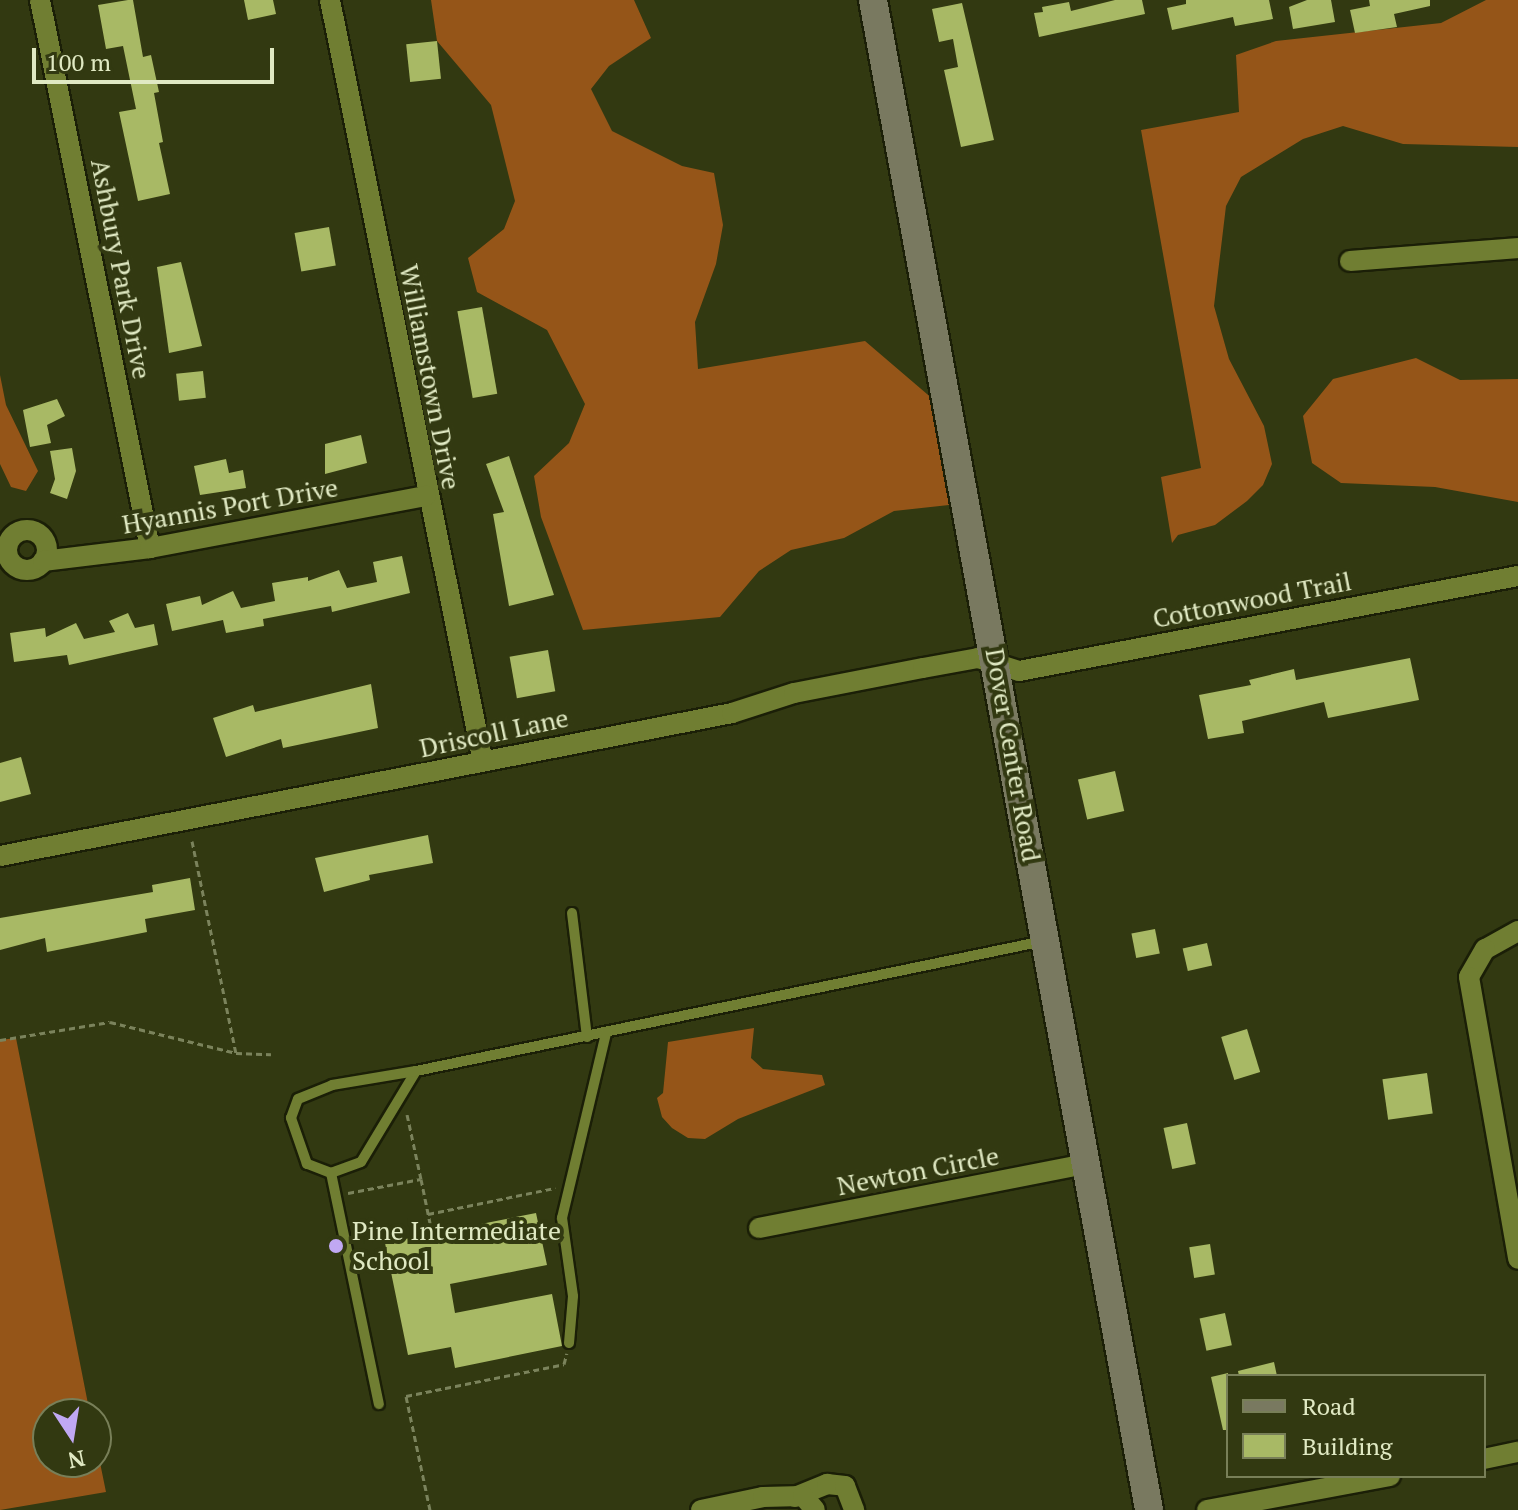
<!DOCTYPE html>
<style>
body{margin:0}
#map{position:relative;width:1518px;height:1510px;overflow:hidden;background:#323911;font-family:"PT Serif",serif}
div>[style]{position:absolute}
.forest>*{inset:0;background:#955518}
.building>*{inset:0;background:#a8b965;transform-origin:0 0}
.path>*{height:3px;margin-top:-1.5px;transform-origin:0;background:repeating-linear-gradient(90deg,#7b835c 0 6px,transparent 0 10px)}
.roads{filter:drop-shadow(2px 0 #1b1f07) drop-shadow(-2px 0 #1b1f07) drop-shadow(0 2px #1b1f07) drop-shadow(0 -2px #1b1f07)}
.lane>*{height:10px;margin:-5px;padding:0 5px;transform-origin:5px;border-radius:5px;background:#707e32}
.street>*{height:20px;margin:-10px;padding:0 10px;transform-origin:10px;border-radius:10px;background:#707e32}
.street>.ring{margin:-10px;padding:0;box-sizing:content-box;background:none;border:20px solid #707e32;border-radius:50%}
.secondary>*{height:28px;margin:-14px;padding:0 14px;transform-origin:14px;border-radius:14px;background:#797960}
.dots>*{width:22px;height:22px;translate:-50% -50%;box-sizing:border-box;border:4px solid #323911;border-radius:50%}
span{translate:-50% -50%;white-space:nowrap;text-align:center;line-height:1.15;-webkit-text-stroke:8px #323911;paint-order:stroke}
.street-label{font-size:26px;color:#e0e9c3}
.poi-label{font-size:26px;color:#e0e9c3}
.left{translate:0 -50%;text-align:left}
.legend{position:absolute;left:1226px;top:1374px;width:260px;height:104px;box-sizing:border-box;background:#323911;border:2px solid #787f58;margin:0;padding:10px 14px;list-style:none;font-size:24px;color:#e0e9c3}
.legend li{display:flex;align-items:center;gap:16px;height:40px}
.legend b{width:40px;border:2px solid #787f58}
.north{position:absolute;left:32px;top:1398px;width:80px;height:80px;box-sizing:border-box;background:#323911;border:2px solid #787f58;border-radius:50%;rotate:168deg;font-size:22px;font-weight:700;line-height:32px;text-align:center;color:#e0e9c3}
.north::after{content:'';display:block;margin:auto;width:28px;height:36px;background:#c0a8f3;clip-path:polygon(50% 0,100% 100%,50% 72%,0 100%)}
.scale{position:absolute;left:32px;top:48px;width:242px;height:36px;box-sizing:border-box;border:4px solid #e0e9c3;border-top:0;padding-left:10px;font-size:24px;line-height:28px;white-space:nowrap;color:#e0e9c3;-webkit-text-stroke:6px #323911;paint-order:stroke}
</style>
<div id="map">
<div class="forest">
<i style="clip-path:polygon(431px 0,634px 0,651px 38px,609px 66px,591px 89px,612px 131px,682px 166px,714px 173px,723px 225px,716px 264px,695px 322px,698px 369px,865px 341px,941px 406px,949px 505px,894px 511px,844px 538px,791px 550px,759px 571px,720px 617px,583px 630px,541px 517px,534px 476px,569px 443px,585px 404px,547px 330px,477px 292px,468px 258px,504px 229px,515px 201px,491px 105px,437px 41px)"></i>
<i style="clip-path:polygon(1486px 0,1518px 0,1518px 147px,1403px 144px,1343px 126px,1303px 139px,1241px 177px,1226px 206px,1214px 306px,1229px 359px,1264px 426px,1272px 464px,1263px 485px,1247px 501px,1215px 525px,1178px 535px,1172px 543px,1161px 477px,1201px 468px,1141px 130px,1239px 112px,1236px 55px,1276px 41px,1441px 23px)"></i>
<i style="clip-path:polygon(1416px 358px,1460px 380px,1518px 379px,1518px 502px,1435px 487px,1341px 483px,1312px 463px,1303px 416px,1333px 379px)"></i>
<i style="clip-path:polygon(0 375px,6px 405px,38px 471px,26px 491px,11px 487px,0 464px)"></i>
<i style="clip-path:polygon(754px 1028px,751px 1058px,763px 1069px,822px 1075px,825px 1085px,738px 1119px,705px 1139px,688px 1138px,672px 1128px,662px 1117px,657px 1098px,663px 1093px,668px 1042px)"></i>
<i style="clip-path:polygon(16px 1038px,90px 1414px,48px 1414px,48px 1462px,96px 1462px,96px 1443px,106px 1492px,0 1510px,0 1040px)"></i>
</div>
<div class="building">
<i style="clip-path:polygon(128px 0,133px 0,143px 57px,151px 55px,159px 92px,154px 93px,163px 142px,159px 143px,170px 194px,138px 201px,119px 112px,136px 109px,123px 46px,106px 49px,98px 5px)"></i>
<i style="clip-path:polygon(244px 0,273px 0,276px 14px,248px 20px)"></i>
<i style="clip-path:polygon(1115px 0,1142px 0,1145px 14px,1039px 37px,1034px 13px,1043px 12px,1042px 7px,1069px 2px,1071px 11px)"></i>
<i style="clip-path:polygon(1186px 0,1269px 0,1273px 19px,1235px 26px,1233px 17px,1172px 30px,1167px 8px,1186px 4px)"></i>
<i style="clip-path:polygon(1307px 0,1331px 0,1335px 22px,1293px 29px,1289px 7px)"></i>
<i style="clip-path:polygon(1369px 0,1430px 0,1430px 6px,1394px 14px,1397px 27px,1355px 33px,1350px 10px,1370px 6px)"></i>
<i style="clip-path:polygon(962px 3px,994px 140px,961px 147px,944px 70px,958px 67px,953px 39px,939px 42px,932px 9px)"></i>
<i style="left:437px;top:41px;width:38px;height:31px;rotate:84deg"></i>
<i style="left:329px;top:227px;width:39px;height:35px;rotate:80deg"></i>
<i style="clip-path:polygon(181px 262px,202px 346px,169px 353px,157px 267px)"></i>
<i style="left:482px;top:307px;width:88px;height:25px;rotate:80deg"></i>
<i style="left:203px;top:371px;width:27px;height:27px;rotate:84deg"></i>
<i style="clip-path:polygon(57px 399px,65px 416px,47px 425px,51px 443px,30px 447px,23px 410px)"></i>
<i style="clip-path:polygon(361px 435px,367px 463px,325px 474px,325px 444px)"></i>
<i style="clip-path:polygon(72px 448px,76px 471px,67px 499px,50px 493px,55px 479px,50px 451px)"></i>
<i style="clip-path:polygon(509px 456px,554px 595px,509px 606px,493px 514px,504px 512px,486px 464px)"></i>
<i style="clip-path:polygon(226px 459px,229px 473px,243px 470px,246px 488px,200px 495px,194px 466px)"></i>
<i style="clip-path:polygon(402px 556px,410px 593px,332px 612px,331px 606px,263px 619px,264px 626px,226px 633px,223px 620px,172px 631px,166px 604px,200px 596px,202px 605px,233px 591px,241px 608px,275px 601px,272px 583px,308px 577px,308px 581px,339px 570px,347px 588px,377px 582px,373px 562px)"></i>
<i style="clip-path:polygon(128px 613px,135px 628px,154px 624px,158px 645px,69px 665px,67px 655px,14px 662px,10px 633px,45px 628px,46px 637px,76px 623px,84px 639px,115px 632px,109px 621px)"></i>
<i style="left:548px;top:650px;width:42px;height:39px;rotate:80deg"></i>
<i style="clip-path:polygon(1410px 658px,1419px 700px,1328px 718px,1324px 702px,1242px 721px,1244px 733px,1208px 739px,1199px 695px,1251px 685px,1249px 680px,1294px 669px,1296px 680px)"></i>
<i style="clip-path:polygon(371px 684px,378px 728px,283px 748px,281px 739px,226px 757px,213px 718px,253px 705px,255px 712px)"></i>
<i style="clip-path:polygon(21px 757px,31px 794px,0 802px,0 763px)"></i>
<i style="left:1115px;top:771px;width:41px;height:38px;rotate:77deg"></i>
<i style="clip-path:polygon(428px 835px,433px 863px,369px 875px,370px 880px,324px 892px,315px 858px)"></i>
<i style="clip-path:polygon(190px 878px,195px 910px,145px 919px,147px 932px,47px 952px,45px 938px,0 950px,0 918px,153px 892px,152px 885px)"></i>
<i style="left:1155px;top:929px;width:25px;height:24px;rotate:79deg"></i>
<i style="left:1207px;top:943px;width:23px;height:25px;rotate:77deg"></i>
<i style="left:1247px;top:1029px;width:45px;height:27px;rotate:73deg"></i>
<i style="left:1427px;top:1073px;width:41px;height:45px;rotate:82deg"></i>
<i style="left:1187px;top:1123px;width:42px;height:24px;rotate:78deg"></i>
<i style="clip-path:polygon(536px 1213px,547px 1265px,450px 1284px,455px 1313px,552px 1294px,562px 1346px,455px 1368px,451px 1347px,408px 1355px,385px 1243px)"></i>
<i style="left:1210px;top:1244px;width:31px;height:21px;rotate:81deg"></i>
<i style="left:1225px;top:1313px;width:33px;height:26px;rotate:78deg"></i>
<i style="clip-path:polygon(1274px 1362px,1277px 1376px,1239px 1376px,1238px 1371px)"></i>
<i style="clip-path:polygon(1228px 1373px,1228px 1430px,1223px 1430px,1211px 1377px)"></i>
</div>
<div class="path">
<i style="left:192px;top:841px;width:217px;rotate:78.3deg"></i>
<i style="left:0;top:1040px;width:111px;rotate:-9.3deg"></i>
<i style="left:110px;top:1022px;width:130px;rotate:13.8deg"></i>
<i style="left:236px;top:1053px;width:35px;rotate:2deg"></i>
<i style="left:421px;top:1179px;width:45px;rotate:78.4deg"></i>
<i style="left:348px;top:1193px;width:74px;rotate:-10.9deg"></i>
<i style="left:421px;top:1179px;width:66px;rotate:-102.2deg"></i>
<i style="left:428px;top:1214px;width:130px;rotate:-11.6deg"></i>
<i style="left:430px;top:1510px;width:116px;rotate:-101.9deg"></i>
<i style="left:406px;top:1396px;width:161px;rotate:-11.4deg"></i>
<i style="left:564px;top:1364px;width:11px;rotate:-75deg"></i>
</div>
<div class="roads">
<div class="lane">
<i style="left:572px;top:913px;width:125px;rotate:83.1deg"></i>
<i style="left:416px;top:1071px;width:641px;rotate:-11.7deg"></i>
<i style="left:416px;top:1071px;width:106px;rotate:121.1deg"></i>
<i style="left:361px;top:1162px;width:32px;rotate:160deg"></i>
<i style="left:331px;top:1173px;width:26px;rotate:-159deg"></i>
<i style="left:307px;top:1164px;width:49px;rotate:-109.2deg"></i>
<i style="left:291px;top:1118px;width:20px;rotate:-70deg"></i>
<i style="left:298px;top:1099px;width:37px;rotate:-22deg"></i>
<i style="left:332px;top:1085px;width:85px;rotate:-9.5deg"></i>
<i style="left:331px;top:1173px;width:236px;rotate:78.3deg"></i>
<i style="left:569px;top:1343px;width:47px;rotate:-85.1deg"></i>
<i style="left:573px;top:1296px;width:79px;rotate:-98deg"></i>
<i style="left:562px;top:1218px;width:190px;rotate:-76.6deg"></i>
</div>
<div class="street">
<i style="left:40px;top:0;width:559px;rotate:78.65deg"></i>
<i style="left:330px;top:0;width:777px;rotate:78.65deg"></i>
<i style="left:1350px;top:261px;width:169px;rotate:-4.4deg"></i>
<i class="ring" style="left:7px;top:530px;width:20px;height:20px"></i>
<i style="left:43px;top:561px;width:108px;rotate:-6.9deg"></i>
<i style="left:150px;top:548px;width:281px;rotate:-10.7deg"></i>
<i style="left:0;top:856px;width:746px;rotate:-11.05deg"></i>
<i style="left:732px;top:713px;width:65px;rotate:-17.9deg"></i>
<i style="left:794px;top:693px;width:131px;rotate:-11deg"></i>
<i style="left:923px;top:668px;width:56px;rotate:-10.3deg"></i>
<i style="left:978px;top:658px;width:43px;rotate:17.6deg"></i>
<i style="left:1019px;top:671px;width:508px;rotate:-10.78deg"></i>
<i style="left:1518px;top:931px;width:38px;rotate:151deg"></i>
<i style="left:1485px;top:949px;width:32px;rotate:120deg"></i>
<i style="left:1469px;top:977px;width:286px;rotate:80.1deg"></i>
<i style="left:759px;top:1228px;width:333px;rotate:-11.1deg"></i>
<i style="left:1484px;top:1459px;width:35px;rotate:-12deg"></i>
<i style="left:795px;top:1497px;width:35px;rotate:-22deg"></i>
<i style="left:827px;top:1484px;width:18px;rotate:6deg"></i>
<i style="left:845px;top:1486px;width:26px;rotate:69deg"></i>
<i style="left:701px;top:1510px;width:63px;rotate:-11.8deg"></i>
<i style="left:763px;top:1497px;width:40px;rotate:-1.4deg"></i>
<i style="left:803px;top:1496px;width:18px;rotate:49deg"></i>
<i style="left:1207px;top:1510px;width:186px;rotate:-10.5deg"></i>
</div>
<div class="secondary">
<i style="left:873px;top:0;width:1535px;rotate:79.64deg"></i>
</div>
</div>
<div class="dots">
<i style="left:336px;top:1246px;background:#c0a8f3"></i>
</div>
<div class="street-label">
<span style="left:121px;top:269px;rotate:79deg">Ashbury Park Drive</span>
<span style="left:430px;top:377px;rotate:79deg">Williamstown Drive</span>
<span style="left:230px;top:506px;rotate:-10deg">Hyannis Port Drive</span>
<span style="left:1252px;top:600px;rotate:-11deg">Cottonwood Trail</span>
<span style="left:494px;top:733px;rotate:-12deg">Driscoll Lane</span>
<span style="left:1013px;top:755px;rotate:80deg">Dover Center Road</span>
<span style="left:918px;top:1171px;rotate:-11deg">Newton Circle</span>
</div>
<div class="poi-label">
<span class="left" style="left:352px;top:1246px">Pine Intermediate<br>School</span>
</div>
<ul class="legend">
<li><b style="height:10px;background:#797960"></b>Road</li>
<li><b style="height:22px;background:#a8b965"></b>Building</li>
</ul>
<div class="north">N</div>
<div class="scale">100 m</div>
</div>
